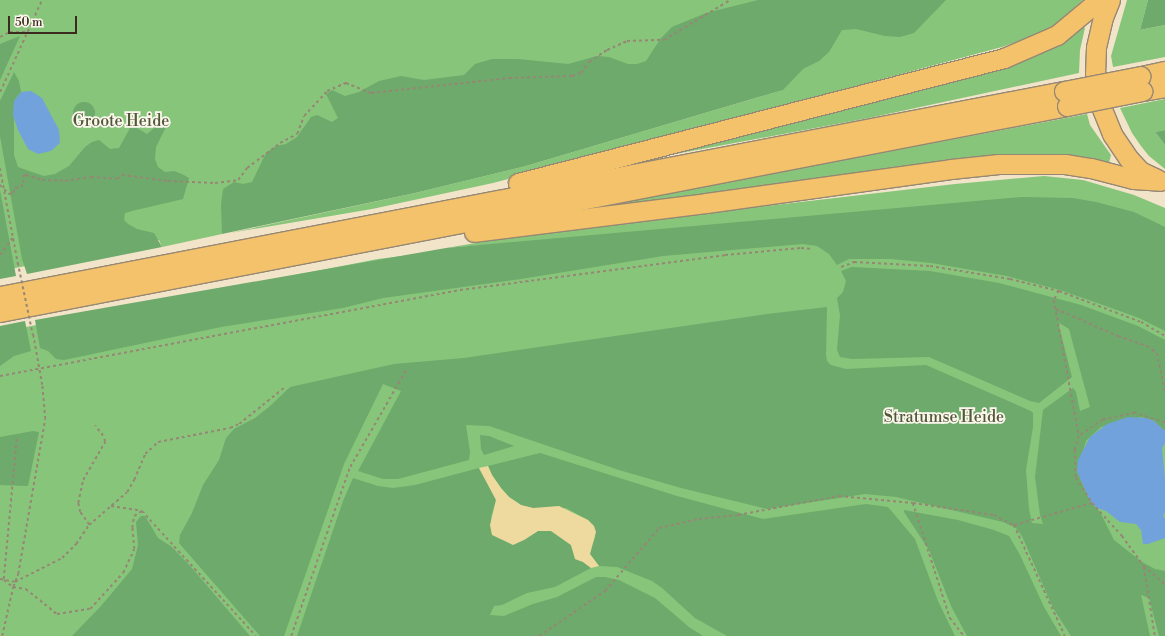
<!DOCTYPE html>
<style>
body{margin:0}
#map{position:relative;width:1165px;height:636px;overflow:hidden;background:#f1e4c9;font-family:"Libre Bodoni",serif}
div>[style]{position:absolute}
.green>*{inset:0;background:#87c57b}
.forest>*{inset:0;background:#6daa6b}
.round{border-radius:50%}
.sand>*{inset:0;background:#eeda9e}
.water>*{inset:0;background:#72a2dc}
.path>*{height:1.5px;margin-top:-0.75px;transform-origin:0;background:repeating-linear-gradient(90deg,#968774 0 3px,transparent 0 6px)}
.roads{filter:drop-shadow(1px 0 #968774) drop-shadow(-1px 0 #968774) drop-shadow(0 1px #968774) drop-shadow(0 -1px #968774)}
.highway>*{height:19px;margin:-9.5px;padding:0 9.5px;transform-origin:9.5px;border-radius:9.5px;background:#f3c26a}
.path-bridge>*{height:1.5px;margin-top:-0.75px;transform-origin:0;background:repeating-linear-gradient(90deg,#968774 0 3px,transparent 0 6px)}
.bridges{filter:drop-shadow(1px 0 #968774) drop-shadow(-1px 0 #968774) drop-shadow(0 1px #968774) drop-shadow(0 -1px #968774)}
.highway-bridge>*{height:19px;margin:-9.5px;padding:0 9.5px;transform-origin:9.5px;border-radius:9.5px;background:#f3c26a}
span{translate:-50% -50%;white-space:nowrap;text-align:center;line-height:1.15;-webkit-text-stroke:3.5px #fbf7ec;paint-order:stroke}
.park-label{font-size:16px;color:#52583a}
.scale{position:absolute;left:8px;top:16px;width:69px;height:18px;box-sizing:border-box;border:2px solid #3b2a1e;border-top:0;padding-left:5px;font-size:12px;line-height:14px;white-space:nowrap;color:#3b2a1e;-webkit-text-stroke:3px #fbf7ec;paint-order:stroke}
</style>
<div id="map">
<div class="green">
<i style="clip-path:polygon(0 0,1083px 0,1052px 27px,1033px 36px,1002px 47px,493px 183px,372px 209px,230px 233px,415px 193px,526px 166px,783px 90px,223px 223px,222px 234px,162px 247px,159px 240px,0 271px)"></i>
<i style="clip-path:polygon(1127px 0,1148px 0,1140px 30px,1165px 25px,1165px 57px,1113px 67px,1111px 56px)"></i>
<i style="clip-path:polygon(1080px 25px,1085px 28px,1080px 50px,1079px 73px,869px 118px,616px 165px,729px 137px)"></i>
<i style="clip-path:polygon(1165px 99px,1165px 130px,1155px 132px,1165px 145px,1165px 169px,1149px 156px,1141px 146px,1132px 133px,1120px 108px)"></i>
<i style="clip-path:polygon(1087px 114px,1090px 125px,1111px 155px,1109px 163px,1075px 158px,514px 220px,690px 189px)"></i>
<i style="clip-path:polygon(1044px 176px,1083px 180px,1134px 195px,1165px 208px,1165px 227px,1156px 222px,1165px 227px,1165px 636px,0 636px,0 332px,378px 259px,497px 244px,446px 248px,535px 233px,955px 184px)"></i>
</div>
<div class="forest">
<i style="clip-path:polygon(758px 0,946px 0,914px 33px,900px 37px,885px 36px,856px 29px,842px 30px,829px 52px,819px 61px,803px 69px,783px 90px,526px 166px,415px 193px,222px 234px,221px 205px,223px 189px,234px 182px,243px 184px,252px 182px,266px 153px,276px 146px,286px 144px,297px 137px,311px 117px,317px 115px,332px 122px,338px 118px,326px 94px,332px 90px,345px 96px,359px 92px,379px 81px,401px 76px,424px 80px,464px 75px,475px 64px,492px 59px,518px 59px,568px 64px,597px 56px,609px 57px,628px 64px,637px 64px,646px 61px,661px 38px,672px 27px,706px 13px)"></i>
<i style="clip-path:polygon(1148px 0,1165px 0,1165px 25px,1140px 30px)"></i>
<i style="clip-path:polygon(20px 36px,0 80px,0 44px)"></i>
<i style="clip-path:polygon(14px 72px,19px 81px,21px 92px,14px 101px,14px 155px,18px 167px,32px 172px,44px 176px,55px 174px,69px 166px,85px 147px,92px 142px,99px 140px,110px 149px,119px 148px,130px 128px,137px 128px,147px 134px,161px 122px,168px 123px,156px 147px,155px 159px,158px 167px,165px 172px,174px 171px,182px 174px,189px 178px,183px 199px,132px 211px,125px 213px,124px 220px,128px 224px,137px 229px,154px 233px,162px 247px,27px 274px,22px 259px,0 136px,0 101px)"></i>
<i class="round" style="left:73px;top:102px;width:22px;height:22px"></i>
<i style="clip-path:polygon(1165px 130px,1165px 145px,1155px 132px)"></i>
<i style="clip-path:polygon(0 190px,16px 276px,0 279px)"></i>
<i style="clip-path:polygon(1022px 197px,1073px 198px,1096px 202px,1134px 212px,1165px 227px,1165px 331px,1139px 318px,1103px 305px,1060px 290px,1007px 276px,931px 263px,891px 259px,849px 259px,837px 265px,829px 254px,817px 246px,803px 244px,663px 256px,521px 279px,383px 298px,343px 308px,221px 327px,64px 360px,56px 359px,48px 351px,40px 348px,35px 320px,446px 248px)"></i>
<i style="clip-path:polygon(852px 267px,930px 271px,999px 283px,1081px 305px,1138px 326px,1165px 340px,1165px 431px,1154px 421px,1141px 417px,1101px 427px,1086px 441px,1077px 471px,1090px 501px,1100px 512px,1114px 540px,1142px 562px,1155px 569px,1165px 571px,1165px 636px,1159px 636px,1149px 598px,1141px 595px,1150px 636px,1071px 636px,1053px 608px,1022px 536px,1016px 528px,1003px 522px,896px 497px,865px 494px,767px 509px,681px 488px,619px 470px,489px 426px,466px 425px,470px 452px,469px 460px,398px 479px,383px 479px,358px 471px,401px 391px,383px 384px,344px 464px,284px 636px,260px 636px,179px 543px,180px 535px,192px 513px,203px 485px,219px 460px,226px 438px,234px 429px,255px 418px,270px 406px,290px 387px,394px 364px,464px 358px,767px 314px,827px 307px,826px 355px,827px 361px,831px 365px,846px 369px,926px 365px,1031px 411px,1033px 413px,1033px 427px,1026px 470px,1029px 509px,1032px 523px,1043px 524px,1040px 515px,1035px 477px,1043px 410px,1073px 388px,1076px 392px,1080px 411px,1090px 407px,1069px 329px,1058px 322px,1072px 377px,1039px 403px,1030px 401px,929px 357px,852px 359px,840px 357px,837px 350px,840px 315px,837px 298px,843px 292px,846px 281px,841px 271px)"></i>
<i style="clip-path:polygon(25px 321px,31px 351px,14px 356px,0 366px,0 326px)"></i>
<i style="clip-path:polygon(33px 431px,39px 432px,28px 486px,0 485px,0 437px)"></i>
<i style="clip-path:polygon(480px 435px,489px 436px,514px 446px,484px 455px,481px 449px)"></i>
<i style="clip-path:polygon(540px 453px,677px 496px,763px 519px,866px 504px,888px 507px,915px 539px,938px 601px,955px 636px,727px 636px,695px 618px,662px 588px,652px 581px,617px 567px,599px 566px,590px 554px,591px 547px,595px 538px,594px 526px,588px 520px,566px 508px,533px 508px,521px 505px,509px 497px,501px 488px,492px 475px,488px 466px)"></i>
<i style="clip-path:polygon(479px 468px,496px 500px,491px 517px,491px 532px,524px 540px,538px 531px,551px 531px,571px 545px,575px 559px,583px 562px,591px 568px,555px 587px,527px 593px,502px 605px,494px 606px,490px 615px,504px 616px,533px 604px,557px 597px,596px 577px,605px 577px,619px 580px,655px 598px,689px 627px,703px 636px,297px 636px,343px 501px,353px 478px,378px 486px,393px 488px,415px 485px)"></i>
<i style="clip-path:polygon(904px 510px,958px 520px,994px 530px,1009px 536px,1020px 555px,1044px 607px,1061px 636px,967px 636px,951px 606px,929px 550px,904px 512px)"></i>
<i style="clip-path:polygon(141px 516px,145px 516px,158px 538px,172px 547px,192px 568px,250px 636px,72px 636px,101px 606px,132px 569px,138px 545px,136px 522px)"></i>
</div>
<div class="sand">
<i style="clip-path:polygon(488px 466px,492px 475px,501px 488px,509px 497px,521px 505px,533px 508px,559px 506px,588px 520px,594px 526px,596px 532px,590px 554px,599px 566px,591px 568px,583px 562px,575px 559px,571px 545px,551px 531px,538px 531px,524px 540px,513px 545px,492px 535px,490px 525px,496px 500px,479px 468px)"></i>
</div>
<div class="water">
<i style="clip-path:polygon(31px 91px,42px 98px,59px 130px,60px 143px,51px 151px,38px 154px,28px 149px,18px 130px,13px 115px,14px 101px,21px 92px)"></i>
<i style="clip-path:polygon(1128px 417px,1146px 418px,1154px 421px,1165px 431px,1165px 443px,1162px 448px,1165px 479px,1165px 512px,1163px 516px,1165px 518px,1165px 538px,1148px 544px,1143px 544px,1141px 530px,1136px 524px,1120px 522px,1106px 511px,1097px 508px,1090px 501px,1077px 471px,1078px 460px,1090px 437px,1107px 424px)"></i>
</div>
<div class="path">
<i style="left:0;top:37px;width:11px;rotate:-27deg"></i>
<i style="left:10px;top:32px;width:16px"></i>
<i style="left:0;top:92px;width:101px;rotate:-65.5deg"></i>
<i style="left:0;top:168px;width:97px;rotate:79.3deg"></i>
<i style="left:0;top:185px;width:13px;rotate:45deg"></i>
<i style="left:9px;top:194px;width:4px;rotate:-14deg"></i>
<i style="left:13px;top:193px;width:5px;rotate:-68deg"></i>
<i style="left:15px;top:188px;width:6px;rotate:-9deg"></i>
<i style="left:21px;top:187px;width:4px;rotate:-63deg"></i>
<i style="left:23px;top:183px;width:7px;rotate:-90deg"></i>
<i style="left:23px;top:176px;width:3px;rotate:-18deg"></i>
<i style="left:26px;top:175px;width:17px;rotate:17deg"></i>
<i style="left:42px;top:180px;width:23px;rotate:2deg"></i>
<i style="left:65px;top:181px;width:26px;rotate:-9deg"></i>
<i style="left:91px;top:177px;width:26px;rotate:4deg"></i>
<i style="left:117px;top:179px;width:6px;rotate:-39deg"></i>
<i style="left:122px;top:175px;width:46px;rotate:7.4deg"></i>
<i style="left:168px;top:181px;width:47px;rotate:2.4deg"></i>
<i style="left:215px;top:183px;width:23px;rotate:-7deg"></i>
<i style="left:238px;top:180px;width:15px;rotate:-53deg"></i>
<i style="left:247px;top:168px;width:41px;rotate:-37.1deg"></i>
<i style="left:280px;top:143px;width:19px;rotate:-28deg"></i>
<i style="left:297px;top:134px;width:19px;rotate:-69deg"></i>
<i style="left:304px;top:116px;width:34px;rotate:-47deg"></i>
<i style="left:327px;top:91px;width:21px;rotate:-23deg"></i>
<i style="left:346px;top:83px;width:27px;rotate:22deg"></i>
<i style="left:371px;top:93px;width:139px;rotate:-6.2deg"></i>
<i style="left:509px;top:78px;width:63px;rotate:-1.8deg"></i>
<i style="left:572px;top:76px;width:9px;rotate:-18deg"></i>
<i style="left:581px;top:73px;width:14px;rotate:-54deg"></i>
<i style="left:589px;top:62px;width:22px;rotate:-34deg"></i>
<i style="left:607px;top:50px;width:22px;rotate:-24deg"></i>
<i style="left:627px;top:41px;width:37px;rotate:-2deg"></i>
<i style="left:664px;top:40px;width:77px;rotate:-31.2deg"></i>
<i style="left:0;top:255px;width:22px;rotate:-54deg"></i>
<i style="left:841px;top:267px;width:14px;rotate:-21deg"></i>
<i style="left:854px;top:262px;width:76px;rotate:3deg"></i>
<i style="left:930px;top:266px;width:81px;rotate:9.2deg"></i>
<i style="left:1010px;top:279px;width:50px;rotate:13.8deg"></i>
<i style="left:1059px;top:291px;width:88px;rotate:20.7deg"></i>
<i style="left:1141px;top:322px;width:28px;rotate:30deg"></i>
<i style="left:1059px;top:291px;width:10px;rotate:119deg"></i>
<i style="left:1054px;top:300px;width:138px;rotate:79.6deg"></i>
<i style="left:1056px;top:309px;width:68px;rotate:23.5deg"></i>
<i style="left:1118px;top:336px;width:31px;rotate:19deg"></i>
<i style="left:1147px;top:346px;width:12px;rotate:35deg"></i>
<i style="left:1157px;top:353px;width:40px;rotate:78deg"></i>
<i style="left:0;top:376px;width:468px;rotate:-10.6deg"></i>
<i style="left:460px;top:290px;width:267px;rotate:-7.5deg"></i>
<i style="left:725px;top:255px;width:76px;rotate:-5.3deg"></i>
<i style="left:801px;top:248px;width:12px;rotate:5deg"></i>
<i style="left:1165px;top:423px;width:32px;rotate:-162deg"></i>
<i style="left:1135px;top:413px;width:33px;rotate:168deg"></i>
<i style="left:1103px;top:420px;width:29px;rotate:146deg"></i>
<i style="left:1079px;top:436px;width:15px;rotate:106deg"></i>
<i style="left:1075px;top:450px;width:28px;rotate:88deg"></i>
<i style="left:1076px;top:478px;width:30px;rotate:57deg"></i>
<i style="left:1092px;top:503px;width:45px;rotate:47.7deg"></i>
<i style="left:1122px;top:536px;width:37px;rotate:54deg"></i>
<i style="left:1144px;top:566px;width:28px;rotate:41deg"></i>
<i style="left:17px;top:439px;width:142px;rotate:95.3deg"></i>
<i style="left:4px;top:580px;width:11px;rotate:38deg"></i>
<i style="left:13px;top:587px;width:13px;rotate:9deg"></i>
<i style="left:26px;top:589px;width:40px;rotate:39deg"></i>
<i style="left:57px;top:614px;width:33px;rotate:-9deg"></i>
<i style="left:90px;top:609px;width:49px;rotate:-47.5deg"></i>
<i style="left:123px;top:573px;width:26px;rotate:-65deg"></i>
<i style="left:134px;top:549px;width:21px;rotate:-95deg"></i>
<i style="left:132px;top:528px;width:12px;rotate:-81deg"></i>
<i style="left:134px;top:516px;width:9px;rotate:-32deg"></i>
<i style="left:913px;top:503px;width:121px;rotate:72.2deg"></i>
<i style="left:950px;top:618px;width:23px;rotate:52deg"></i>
<i style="left:111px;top:506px;width:31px;rotate:9deg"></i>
<i style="left:142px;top:511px;width:169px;rotate:47.6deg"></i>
<i style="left:89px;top:525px;width:16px;rotate:-125deg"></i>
<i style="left:80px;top:512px;width:9px;rotate:-103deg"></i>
<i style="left:78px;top:503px;width:24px;rotate:-78deg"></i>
<i style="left:83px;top:480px;width:44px;rotate:-59.9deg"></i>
<i style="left:105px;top:442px;width:6px;rotate:-108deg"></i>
<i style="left:103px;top:436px;width:13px;rotate:-129deg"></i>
<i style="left:1014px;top:525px;width:81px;rotate:-15.8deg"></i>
<i style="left:1144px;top:567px;width:70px;rotate:80.9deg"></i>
<i style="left:0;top:579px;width:15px;rotate:11deg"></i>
<i style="left:15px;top:582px;width:53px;rotate:-27.1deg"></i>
<i style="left:62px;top:558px;width:20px;rotate:-45deg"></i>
<i style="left:76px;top:544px;width:23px;rotate:-56deg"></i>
<i style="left:89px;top:525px;width:50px;rotate:-41deg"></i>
<i style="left:127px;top:492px;width:14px;rotate:-60deg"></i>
<i style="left:134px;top:480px;width:28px;rotate:-67deg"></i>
<i style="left:145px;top:454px;width:18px;rotate:-43deg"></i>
<i style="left:158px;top:442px;width:73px;rotate:-11deg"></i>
<i style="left:230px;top:428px;width:10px;rotate:-24deg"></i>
<i style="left:239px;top:424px;width:59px;rotate:-38.8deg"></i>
<i style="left:2px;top:636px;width:50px;rotate:-77.3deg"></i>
<i style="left:13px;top:587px;width:14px;rotate:-69deg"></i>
<i style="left:18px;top:574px;width:157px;rotate:-80.1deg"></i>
<i style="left:45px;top:419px;width:34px;rotate:-95deg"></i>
<i style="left:42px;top:385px;width:51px;rotate:-100.2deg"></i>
<i style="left:291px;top:636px;width:179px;rotate:-70.8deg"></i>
<i style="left:350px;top:467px;width:112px;rotate:-60deg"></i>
<i style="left:539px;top:636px;width:80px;rotate:-34.3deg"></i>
<i style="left:605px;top:591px;width:83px;rotate:-49.4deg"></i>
<i style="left:659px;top:528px;width:41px;rotate:-12.7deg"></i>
<i style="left:699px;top:519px;width:39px;rotate:-6deg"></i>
<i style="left:738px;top:515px;width:103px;rotate:-10.7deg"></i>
<i style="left:839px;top:496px;width:74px;rotate:5.4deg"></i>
<i style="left:913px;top:503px;width:82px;rotate:8.4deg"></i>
<i style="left:994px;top:515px;width:22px;rotate:27deg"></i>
<i style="left:1014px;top:525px;width:122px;rotate:65.3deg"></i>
</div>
<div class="roads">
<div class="highway">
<i style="left:1110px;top:0;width:18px;rotate:112deg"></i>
<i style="left:1103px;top:17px;width:31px;rotate:103deg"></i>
<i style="left:1096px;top:47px;width:26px;rotate:92deg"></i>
<i style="left:1095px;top:73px;width:31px;rotate:81deg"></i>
<i style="left:1100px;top:104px;width:32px;rotate:68deg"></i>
<i style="left:1112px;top:134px;width:30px;rotate:56deg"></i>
<i style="left:1129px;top:159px;width:16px;rotate:47deg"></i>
<i style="left:1140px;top:171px;width:19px;rotate:25deg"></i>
<i style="left:1141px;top:76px;width:25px;rotate:-12deg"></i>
<i style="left:1143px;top:91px;width:22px;rotate:-10deg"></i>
<i style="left:518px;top:183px;width:502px;rotate:-14.42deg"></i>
<i style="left:1004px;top:58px;width:58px;rotate:-23.5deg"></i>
<i style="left:1057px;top:35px;width:55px;rotate:-39.8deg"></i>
<i style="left:474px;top:232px;width:234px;rotate:-7.1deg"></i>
<i style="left:706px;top:203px;width:247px;rotate:-7.9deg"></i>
<i style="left:951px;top:169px;width:48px;rotate:-5.9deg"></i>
<i style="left:999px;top:164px;width:66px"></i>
<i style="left:1065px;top:164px;width:26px;rotate:9deg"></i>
<i style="left:1091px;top:168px;width:43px;rotate:14.7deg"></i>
<i style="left:1133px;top:179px;width:27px;rotate:4deg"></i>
<i style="left:0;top:296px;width:1084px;rotate:-10.91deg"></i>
<i style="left:0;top:312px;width:1087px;rotate:-10.93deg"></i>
</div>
</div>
<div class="path-bridge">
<i style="left:18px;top:263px;width:74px;rotate:78.2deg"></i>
</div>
<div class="bridges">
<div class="highway-bridge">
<i style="left:1064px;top:91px;width:78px;rotate:-11deg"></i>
<i style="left:1067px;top:106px;width:77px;rotate:-11.2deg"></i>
</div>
</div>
<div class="park-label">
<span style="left:121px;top:121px">Groote Heide</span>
<span style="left:944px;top:417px">Stratumse Heide</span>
</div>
<div class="scale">50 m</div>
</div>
